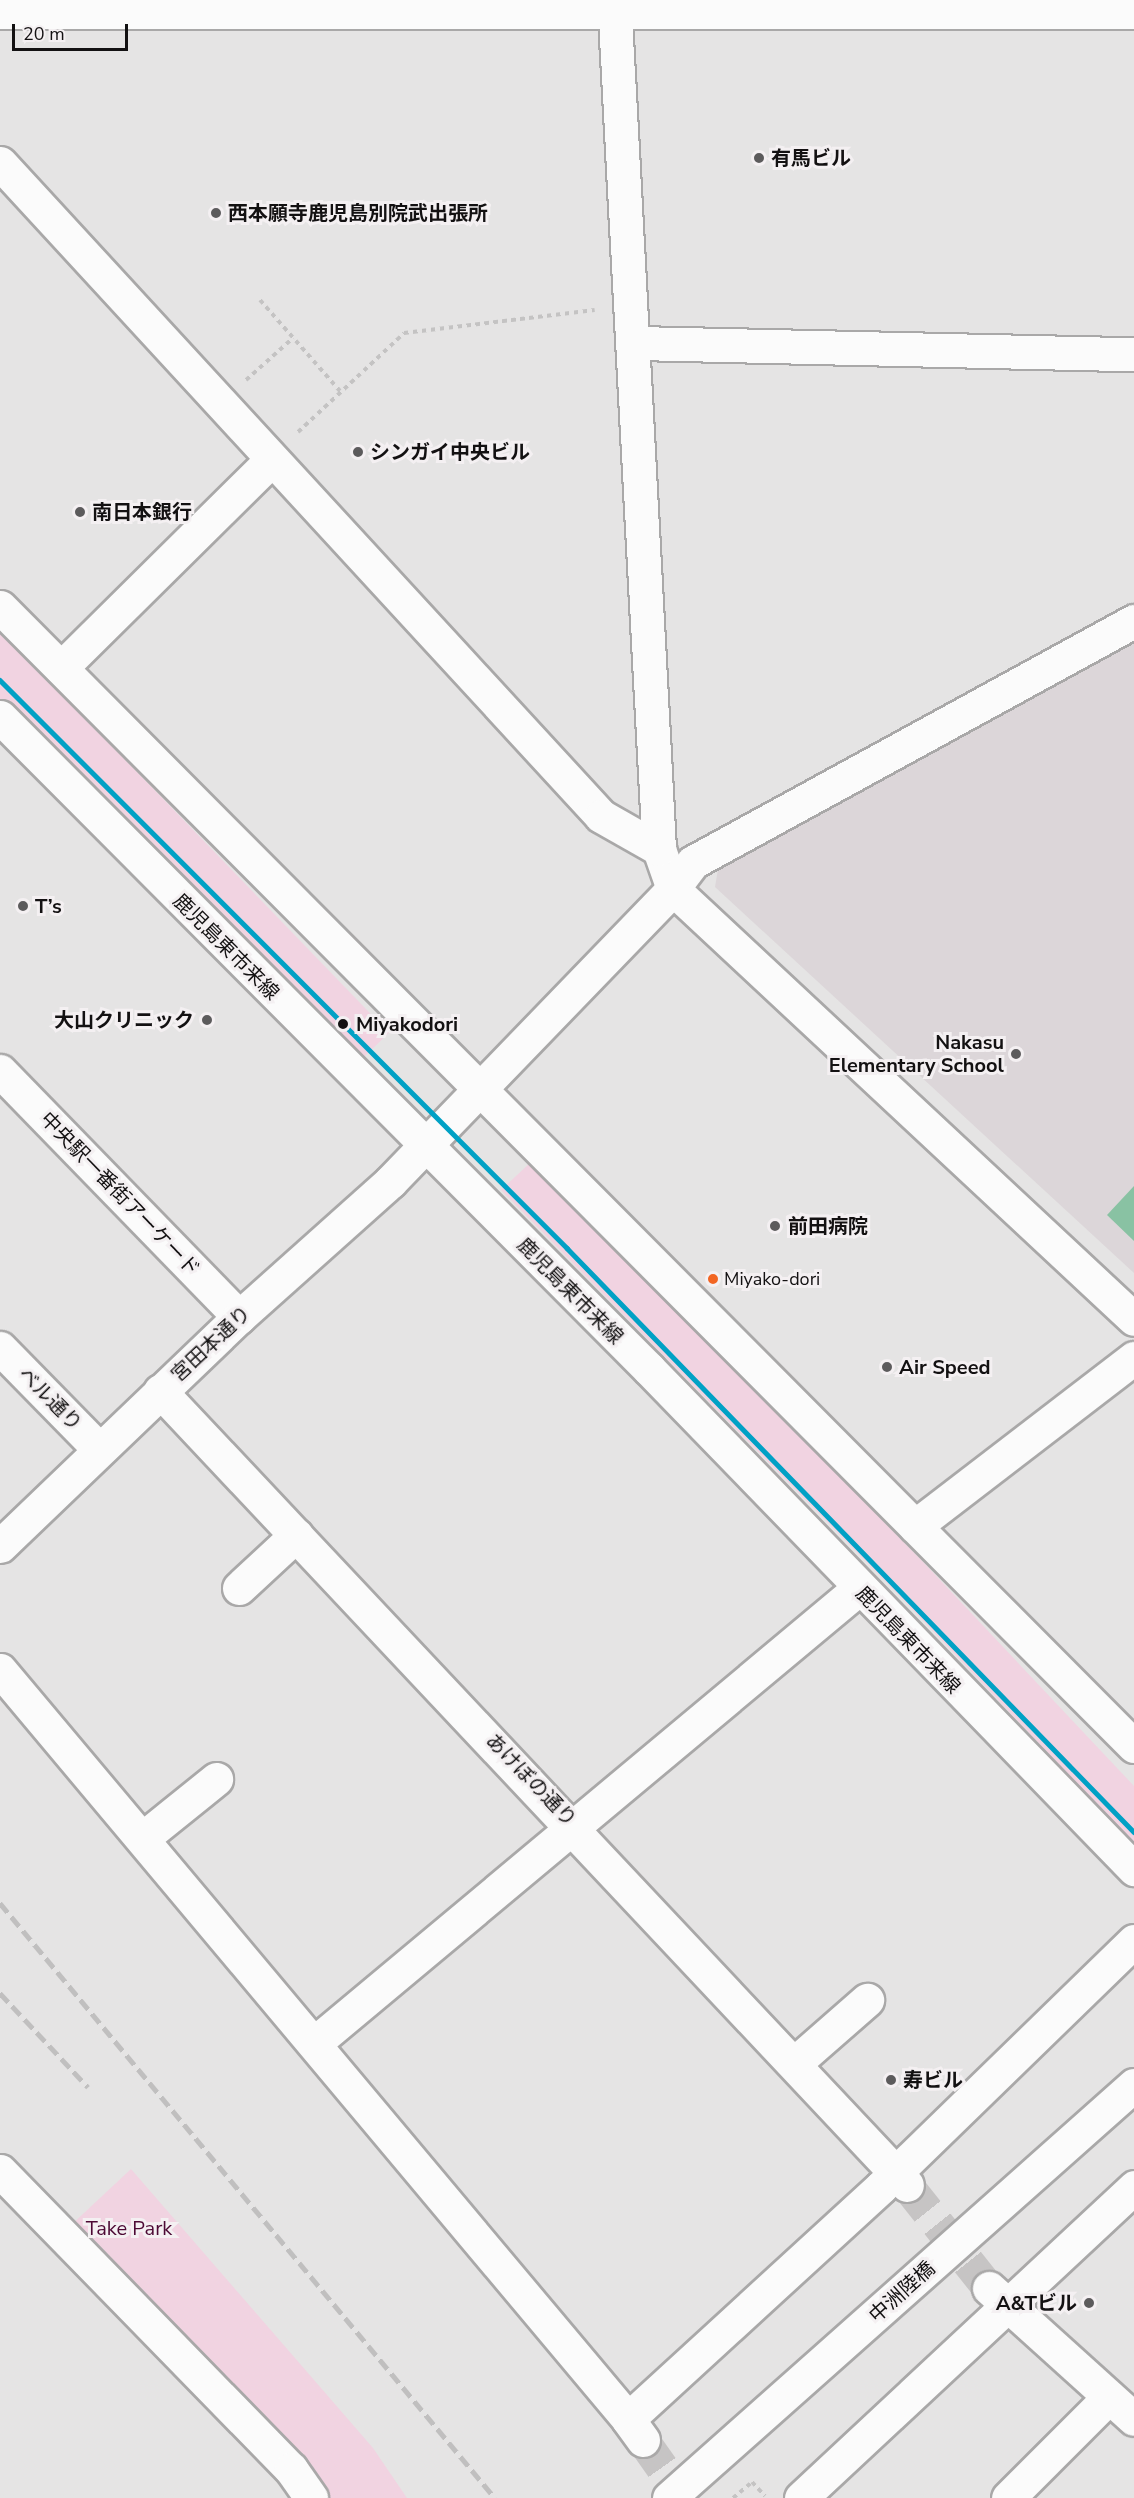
<!DOCTYPE html>
<meta charset="utf-8">
<style>
body{margin:0}
#map{position:relative;width:1134px;height:2498px;overflow:hidden;background:#e5e4e4;font-family:"Nunito Sans","Noto Sans JP",sans-serif}
div>[style]{position:absolute}
.built>*{inset:0;background:#dcd6d9}
.green>*{inset:0;background:#f1d3e1;transform-origin:0 0}
.water>*{inset:0;background:#89c2a3}
.street-tunnel>*{height:33px;margin-top:-16.5px;transform-origin:0;background:repeating-linear-gradient(90deg,#c6c4c4 0 33px,transparent 0 49px)}
.path>*{height:4px;margin-top:-2px;transform-origin:0;background:repeating-linear-gradient(90deg,#c4c3c3 0 4.5px,transparent 0 9px)}
.roads{filter:drop-shadow(2px 0 #a9a8a8) drop-shadow(-2px 0 #a9a8a8) drop-shadow(0 2px #a9a8a8) drop-shadow(0 -2px #a9a8a8)}
.street>*{height:33px;margin:-16.5px;padding:0 16.5px;transform-origin:16.5px;border-radius:16.5px;background:#fbfbfb}
.secondary>*{height:33px;margin:-16.5px;padding:0 16.5px;transform-origin:16.5px;border-radius:16.5px;background:#fbfbfb}
.primary>*{height:33px;margin:-16.5px;padding:0 16.5px;transform-origin:16.5px;border-radius:16.5px;background:#fbfbfb}
.rail>*{height:4.5px;margin-top:-2.25px;transform-origin:0;background:repeating-linear-gradient(90deg,#c0bfbf 0 12px,transparent 0 18px)}
.tram-1>*{height:4.5px;margin:-2.25px;padding:0 2.25px;transform-origin:2.25px;border-radius:2.25px;background:#01a1c5}
.dots>*{width:16px;height:16px;translate:-50% -50%;box-sizing:border-box;border:3px solid #f4f0f2;border-radius:50%}
span{translate:-50% -50%;white-space:nowrap;text-align:center;line-height:1.15;-webkit-text-stroke:6px #f4f0f2;paint-order:stroke}
.bus-label{font-size:18px;color:#131112}
.left{translate:0 -50%;text-align:left}
.poi-label{font-size:20px;color:#131112;font-weight:700}
.right{translate:-100% -50%;text-align:right}
.street-label{font-size:20px;color:#131112}
.stop-label{font-size:20px;color:#131112;font-weight:700}
.park-label{font-size:20px;color:#4c0934}
.scale{position:absolute;left:12px;top:24px;width:116px;height:27px;box-sizing:border-box;border:3px solid #131112;border-top:0;padding-left:8px;font-size:18px;line-height:21px;white-space:nowrap;color:#131112;-webkit-text-stroke:4px #f4f0f2;paint-order:stroke}
</style>
<div id="map">
<div class="built">
<i style="clip-path:polygon(1134px 643px,1134px 1273px,715px 887px,718px 869px)"></i>
</div>
<div class="green">
<i style="left:0;top:630px;width:560px;height:58px;rotate:46deg"></i>
<i style="clip-path:polygon(531px 1162px,925px 1564px,1134px 1786px,1134px 1844px,896px 1592px,501px 1190px)"></i>
<i style="clip-path:polygon(131px 2169px,373px 2448px,407px 2498px,325px 2498px,69px 2227px)"></i>
</div>
<div class="water">
<i style="clip-path:polygon(1134px 1186px,1134px 1241px,1107px 1215px)"></i>
</div>
<div class="street-tunnel">
<i style="left:907px;top:2185px;width:132px;rotate:51.5deg"></i>
<i style="left:643px;top:2440px;width:71px;rotate:54.7deg"></i>
</div>
<div class="path">
<i style="left:260px;top:300px;width:121px;rotate:48.7deg"></i>
<i style="left:246px;top:380px;width:63px;rotate:-41.8deg"></i>
<i style="left:298px;top:432px;width:145px;rotate:-43deg"></i>
<i style="left:404px;top:333px;width:192px;rotate:-6.9deg"></i>
<i style="left:733px;top:2498px;width:25px;rotate:-40deg"></i>
<i style="left:752px;top:2482px;width:19px;rotate:47deg"></i>
</div>
<div class="roads">
<div class="street">
<i style="left:0;top:12px;width:1134px"></i>
<i style="left:0;top:163px;width:887px;rotate:47.37deg"></i>
<i style="left:601px;top:816px;width:67px;rotate:29.6deg"></i>
<i style="left:636px;top:343px;width:498px;rotate:1.3deg"></i>
<i style="left:1134px;top:621px;width:503px;rotate:151.34deg"></i>
<i style="left:693px;top:862px;width:34px;rotate:127deg"></i>
<i style="left:673px;top:889px;width:630px;rotate:43.01deg"></i>
<i style="left:61px;top:668px;width:294px;rotate:-44.7deg"></i>
<i style="left:0;top:1071px;width:343px;rotate:45.8deg"></i>
<i style="left:0;top:1348px;width:141px;rotate:45.6deg"></i>
<i style="left:160px;top:1391px;width:1090px;rotate:46.75deg"></i>
<i style="left:915px;top:1526px;width:276px;rotate:-37.5deg"></i>
<i style="left:239px;top:1588px;width:78px;rotate:-42.9deg"></i>
<i style="left:0;top:1670px;width:977px;rotate:50.02deg"></i>
<i style="left:143px;top:1838px;width:94px;rotate:-38.9deg"></i>
<i style="left:317px;top:2041px;width:705px;rotate:-39.88deg"></i>
<i style="left:795px;top:2063px;width:96px;rotate:-41.2deg"></i>
<i style="left:0;top:2171px;width:417px;rotate:45.7deg"></i>
<i style="left:291px;top:2469px;width:35px;rotate:55deg"></i>
<i style="left:989px;top:2288px;width:195px;rotate:42.1deg"></i>
<i style="left:643px;top:2440px;width:26px;rotate:-126deg"></i>
<i style="left:628px;top:2419px;width:343px;rotate:-42.5deg"></i>
<i style="left:881px;top:2187px;width:353px;rotate:-44.2deg"></i>
<i style="left:801px;top:2498px;width:456px;rotate:-43deg"></i>
<i style="left:1008px;top:2498px;width:143px;rotate:-45deg"></i>
</div>
<div class="secondary">
<i style="left:0;top:1546px;width:331px;rotate:-43.8deg"></i>
<i style="left:239px;top:1317px;width:203px;rotate:-41.8deg"></i>
<i style="left:390px;top:1182px;width:407px;rotate:-46deg"></i>
<i style="left:673px;top:889px;width:42px;rotate:-109.3deg"></i>
<i style="left:659px;top:849px;width:850px;rotate:-93.03deg"></i>
</div>
<div class="primary">
<i style="left:0;top:607px;width:1607px;rotate:45.13deg"></i>
<i style="left:0;top:717px;width:920px;rotate:45.13deg"></i>
<i style="left:649px;top:1369px;width:697px;rotate:45.87deg"></i>
<i style="left:669px;top:2498px;width:622px;rotate:-41.61deg"></i>
</div>
</div>
<div class="rail">
<i style="left:0;top:1903px;width:774px;rotate:50.24deg"></i>
<i style="left:0;top:1993px;width:129px;rotate:46.9deg"></i>
</div>
<div class="tram-1">
<i style="left:0;top:680px;width:803px;rotate:45.05deg"></i>
<i style="left:567px;top:1248px;width:814px;rotate:45.85deg"></i>
</div>
<div class="dots">
<i style="left:759px;top:158px;background:#5c5b5c"></i>
<i style="left:216px;top:213px;background:#5c5b5c"></i>
<i style="left:358px;top:452px;background:#5c5b5c"></i>
<i style="left:80px;top:512px;background:#5c5b5c"></i>
<i style="left:23px;top:906px;background:#5c5b5c"></i>
<i style="left:207px;top:1020px;background:#5c5b5c"></i>
<i style="left:343px;top:1024px;background:#131112"></i>
<i style="left:1016px;top:1054px;background:#5c5b5c"></i>
<i style="left:775px;top:1226px;background:#5c5b5c"></i>
<i style="left:713px;top:1279px;background:#f26522"></i>
<i style="left:887px;top:1367px;background:#5c5b5c"></i>
<i style="left:891px;top:2080px;background:#5c5b5c"></i>
<i style="left:1089px;top:2303px;background:#5c5b5c"></i>
</div>
<div class="bus-label">
<span class="left" style="left:724px;top:1279px">Miyako-dori</span>
</div>
<div class="poi-label">
<span class="left" style="left:771px;top:158px">有馬ビル</span>
<span class="left" style="left:228px;top:213px">西本願寺鹿児島別院武出張所</span>
<span class="left" style="left:370px;top:452px">シンガイ中央ビル</span>
<span class="left" style="left:92px;top:512px">南日本銀行</span>
<span class="left" style="left:35px;top:906px">T’s</span>
<span class="right" style="left:194px;top:1020px">大山クリニック</span>
<span class="right" style="left:1004px;top:1054px">Nakasu<br>Elementary School</span>
<span class="left" style="left:788px;top:1226px">前田病院</span>
<span class="left" style="left:899px;top:1367px">Air Speed</span>
<span class="left" style="left:903px;top:2080px">寿ビル</span>
<span class="right" style="left:1077px;top:2303px">A&amp;Tビル</span>
</div>
<div class="street-label">
<span style="left:226px;top:947px;rotate:45deg">鹿児島東市来線</span>
<span style="left:120px;top:1194px;rotate:46deg">中央駅一番街アーケード</span>
<span style="left:570px;top:1291px;rotate:45deg">鹿児島東市来線</span>
<span style="left:211px;top:1344px;rotate:-43deg">宮田本通り</span>
<span style="left:50px;top:1399px;rotate:45deg">ベル通り</span>
<span style="left:908px;top:1640px;rotate:46deg">鹿児島東市来線</span>
<span style="left:531px;top:1780px;rotate:46deg">あけぼの通り</span>
<span style="left:902px;top:2292px;rotate:-42deg">中洲陸橋</span>
</div>
<div class="stop-label">
<span class="left" style="left:356px;top:1024px">Miyakodori</span>
</div>
<div class="park-label">
<span style="left:129px;top:2228px">Take Park</span>
</div>
<div class="scale">20 m</div>
</div>
